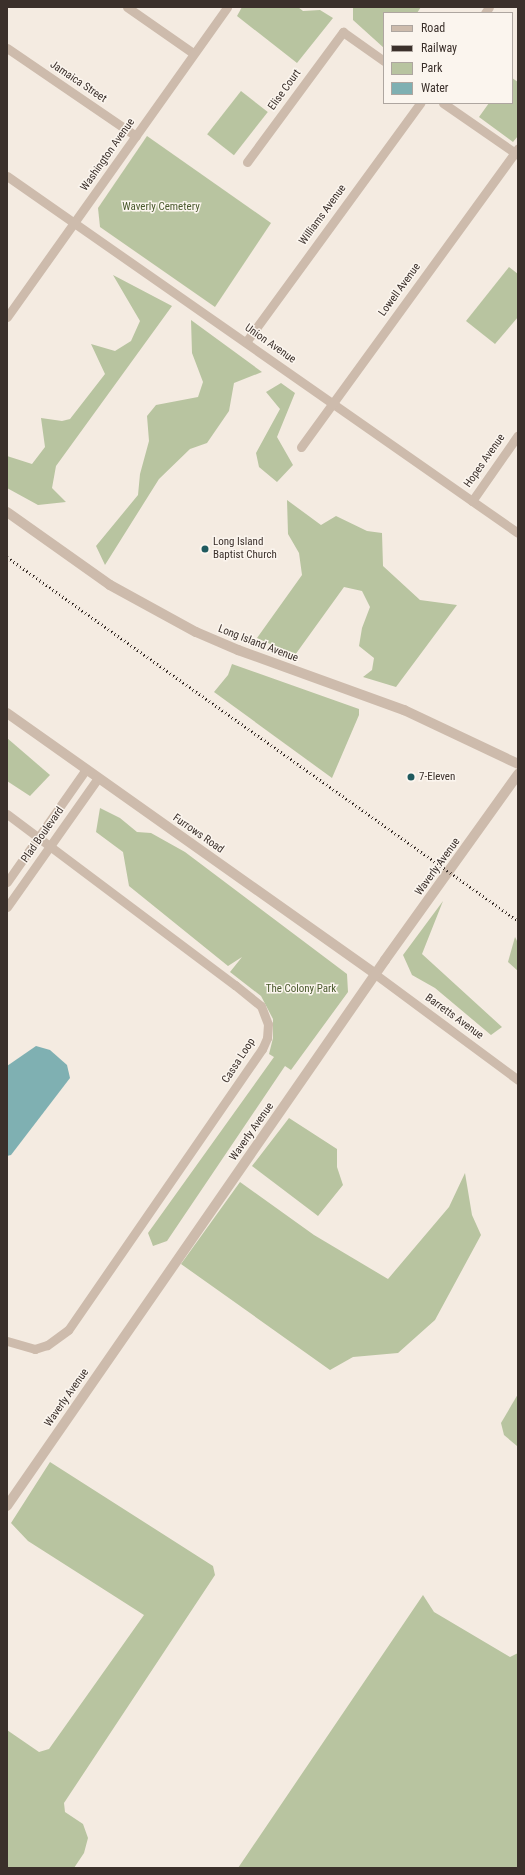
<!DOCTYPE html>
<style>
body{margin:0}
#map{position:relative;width:525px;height:1875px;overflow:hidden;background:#f4ebe1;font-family:"Roboto Condensed",sans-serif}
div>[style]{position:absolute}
.green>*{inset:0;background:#b8c4a0;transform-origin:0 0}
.water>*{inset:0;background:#7fb0b2}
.minor>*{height:9px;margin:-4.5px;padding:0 4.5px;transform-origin:4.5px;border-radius:4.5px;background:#cdbbac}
.tertiary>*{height:10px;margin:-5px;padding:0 5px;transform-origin:5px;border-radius:5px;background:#cdbbac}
.rail>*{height:3px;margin-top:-1.5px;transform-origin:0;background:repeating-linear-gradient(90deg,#3b302b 0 1px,transparent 0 4px)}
.dots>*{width:11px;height:11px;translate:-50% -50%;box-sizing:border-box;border:2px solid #fbf5ee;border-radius:50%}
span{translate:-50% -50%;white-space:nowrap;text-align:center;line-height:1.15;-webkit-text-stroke:3px #fbf5ee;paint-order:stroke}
.street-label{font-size:11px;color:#3b302b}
.park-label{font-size:11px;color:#4a5a2e}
.poi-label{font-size:11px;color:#3b302b}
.left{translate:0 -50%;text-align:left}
.frame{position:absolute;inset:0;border:8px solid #3b302b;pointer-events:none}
.legend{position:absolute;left:383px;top:12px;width:130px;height:92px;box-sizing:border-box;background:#fbf5ee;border:1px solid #aea6a0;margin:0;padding:5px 7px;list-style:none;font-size:12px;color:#3b302b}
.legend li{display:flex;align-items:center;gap:8px;height:20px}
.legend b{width:20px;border:1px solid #aea6a0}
</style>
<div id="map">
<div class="green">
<i style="clip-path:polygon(242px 7px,298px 7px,303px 11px,320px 10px,333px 18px,297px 63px,237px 16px)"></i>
<i style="clip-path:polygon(353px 7px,421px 7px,417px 13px,384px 13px,384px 48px,353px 20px)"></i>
<i style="clip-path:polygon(512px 78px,518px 82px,518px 136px,513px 142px,479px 117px,489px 103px,512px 103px)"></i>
<i style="left:241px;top:91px;width:34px;height:55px;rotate:38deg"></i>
<i style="clip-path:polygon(147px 136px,271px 223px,215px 307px,100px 227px,98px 208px)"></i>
<i style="clip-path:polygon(509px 267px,518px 274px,518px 317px,495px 344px,466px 321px)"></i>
<i style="clip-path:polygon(113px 275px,172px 306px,56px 466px,52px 488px,66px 502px,38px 505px,7px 488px,7px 456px,32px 464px,45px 447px,41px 418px,62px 421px,70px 419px,105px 374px,91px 344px,115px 351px,131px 341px,140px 321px)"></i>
<i style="clip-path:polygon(191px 320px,262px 372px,234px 383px,229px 411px,207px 443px,190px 449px,159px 479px,105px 565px,96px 546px,138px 495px,140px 474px,149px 441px,147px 416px,156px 405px,198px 397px,203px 382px,192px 353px)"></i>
<i style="clip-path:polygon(281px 383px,295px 393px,277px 437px,293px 465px,277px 482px,259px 467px,256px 453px,280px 409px,266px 392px)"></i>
<i style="clip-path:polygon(287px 500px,321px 525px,336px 516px,367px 531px,382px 533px,383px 566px,420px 600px,457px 605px,396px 687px,363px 677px,372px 670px,374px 658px,359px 646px,362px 628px,370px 607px,362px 591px,344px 587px,295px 655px,257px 638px,302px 575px,299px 553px,288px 534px)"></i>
<i style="clip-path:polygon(232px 664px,359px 709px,359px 715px,332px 778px,214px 692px,228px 675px)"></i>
<i style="clip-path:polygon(7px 738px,50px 775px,30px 796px,7px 781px)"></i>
<i style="clip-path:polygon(100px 808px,120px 818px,137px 832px,151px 833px,185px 852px,347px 974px,348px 992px,291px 1070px,285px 1066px,167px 1241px,153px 1246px,148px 1233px,274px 1057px,269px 1054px,273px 1038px,273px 1019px,261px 996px,230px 972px,242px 957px,228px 966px,129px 886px,123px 852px,96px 832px)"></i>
<i style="clip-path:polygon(443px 901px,422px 954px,502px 1027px,491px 1035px,435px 988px,412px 975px,403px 955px)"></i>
<i style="clip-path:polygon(515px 937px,518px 943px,518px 971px,508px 962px)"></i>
<i style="clip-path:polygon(289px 1118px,337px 1149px,337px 1167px,343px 1185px,318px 1216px,252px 1166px)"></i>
<i style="clip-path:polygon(465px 1173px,472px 1215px,481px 1235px,435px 1320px,398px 1353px,353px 1357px,330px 1370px,181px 1264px,240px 1182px,314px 1235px,388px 1279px,449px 1207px)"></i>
<i style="clip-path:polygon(518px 1394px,518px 1445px,517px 1446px,504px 1435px,501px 1423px)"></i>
<i style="clip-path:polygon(50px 1462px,213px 1566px,215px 1575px,64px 1803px,65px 1812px,83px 1824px,88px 1838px,84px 1853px,74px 1868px,7px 1868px,7px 1730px,39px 1752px,49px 1749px,144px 1615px,28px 1541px,11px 1523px)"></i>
<i style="clip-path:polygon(423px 1595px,434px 1612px,510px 1657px,518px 1653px,518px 1868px,238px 1868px)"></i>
</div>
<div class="water">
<i style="clip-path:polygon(36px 1046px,50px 1050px,67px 1065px,70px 1078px,11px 1155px,7px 1156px,7px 1066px)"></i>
</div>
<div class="minor">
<i style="left:127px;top:7px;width:80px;rotate:34.9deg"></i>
<i style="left:485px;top:13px;width:7px;rotate:-56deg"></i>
<i style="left:7px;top:48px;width:156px;rotate:34.3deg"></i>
<i style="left:443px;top:103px;width:91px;rotate:34.7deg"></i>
<i style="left:247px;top:162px;width:162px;rotate:-53.6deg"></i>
<i style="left:343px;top:32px;width:50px;rotate:35.3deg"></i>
<i style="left:7px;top:176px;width:623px;rotate:34.94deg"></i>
<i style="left:7px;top:317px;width:380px;rotate:-54.6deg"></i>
<i style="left:246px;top:342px;width:296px;rotate:-53.9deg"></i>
<i style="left:301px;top:447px;width:369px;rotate:-54deg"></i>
<i style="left:472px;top:501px;width:80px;rotate:-55.1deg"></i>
<i style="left:7px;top:814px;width:285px;rotate:36.9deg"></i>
<i style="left:235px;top:985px;width:33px;rotate:39deg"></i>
<i style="left:261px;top:1006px;width:19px;rotate:69deg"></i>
<i style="left:268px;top:1024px;width:14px;rotate:94deg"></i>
<i style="left:267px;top:1038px;width:12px;rotate:114deg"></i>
<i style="left:262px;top:1049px;width:341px;rotate:124.6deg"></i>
<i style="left:68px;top:1330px;width:26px;rotate:144deg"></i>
<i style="left:47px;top:1345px;width:13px;rotate:162deg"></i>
<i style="left:35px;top:1349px;width:29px;rotate:-164deg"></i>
<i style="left:7px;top:882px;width:138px;rotate:-55deg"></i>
<i style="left:7px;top:907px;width:158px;rotate:-54.8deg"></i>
<i style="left:375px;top:974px;width:178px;rotate:36.5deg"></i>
</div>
<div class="tertiary">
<i style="left:7px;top:512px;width:126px;rotate:35.3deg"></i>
<i style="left:110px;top:585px;width:98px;rotate:28.7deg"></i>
<i style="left:196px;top:632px;width:46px;rotate:23.2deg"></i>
<i style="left:238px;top:650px;width:177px;rotate:19.9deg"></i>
<i style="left:404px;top:710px;width:126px;rotate:25.3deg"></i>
<i style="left:7px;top:713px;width:451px;rotate:35.3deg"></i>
<i style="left:7px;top:1506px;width:664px;rotate:-55.3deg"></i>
<i style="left:385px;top:960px;width:229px;rotate:-54.4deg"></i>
</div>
<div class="rail">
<i style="left:7px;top:557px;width:627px;rotate:35.46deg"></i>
</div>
<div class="dots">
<i style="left:205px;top:549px;background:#1f5a5e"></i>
<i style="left:411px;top:777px;background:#1f5a5e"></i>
</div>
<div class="street-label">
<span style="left:78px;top:82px;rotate:34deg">Jamaica Street</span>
<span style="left:285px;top:90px;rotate:-54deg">Elise Court</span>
<span style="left:108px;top:155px;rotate:-55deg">Washington Avenue</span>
<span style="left:323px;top:215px;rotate:-54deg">Williams Avenue</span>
<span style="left:400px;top:290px;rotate:-54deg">Lowell Avenue</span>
<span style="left:270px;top:344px;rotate:35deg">Union Avenue</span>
<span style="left:485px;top:461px;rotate:-55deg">Hopes Avenue</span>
<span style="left:258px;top:644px;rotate:21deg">Long Island Avenue</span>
<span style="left:198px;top:834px;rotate:35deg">Furrows Road</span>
<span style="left:43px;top:835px;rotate:-55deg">Plad Boulevard</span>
<span style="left:438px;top:867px;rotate:-54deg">Waverly Avenue</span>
<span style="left:454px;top:1017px;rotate:36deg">Barretts Avenue</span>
<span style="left:239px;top:1061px;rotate:-57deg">Cassa Loop</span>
<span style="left:252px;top:1132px;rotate:-55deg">Waverly Avenue</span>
<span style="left:67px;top:1398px;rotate:-55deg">Waverly Avenue</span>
</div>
<div class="park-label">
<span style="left:161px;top:207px">Waverly Cemetery</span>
<span style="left:301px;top:989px">The Colony Park</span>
</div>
<div class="poi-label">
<span class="left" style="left:213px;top:549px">Long Island<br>Baptist Church</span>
<span class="left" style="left:419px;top:777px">7-Eleven</span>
</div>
<div class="frame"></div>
<ul class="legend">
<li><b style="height:5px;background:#cdbbac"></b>Road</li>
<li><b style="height:5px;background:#3b302b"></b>Railway</li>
<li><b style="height:11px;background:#b8c4a0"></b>Park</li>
<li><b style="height:11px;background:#7fb0b2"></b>Water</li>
</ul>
</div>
